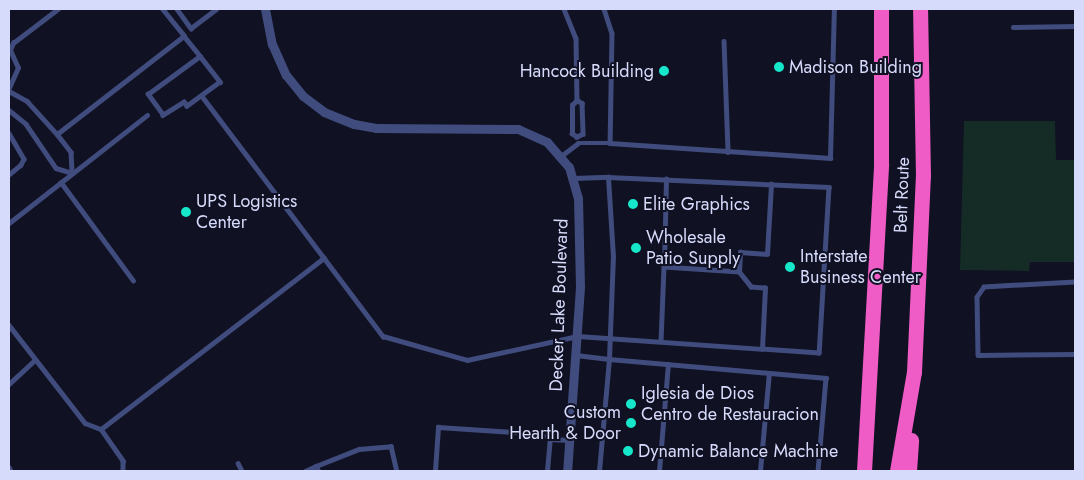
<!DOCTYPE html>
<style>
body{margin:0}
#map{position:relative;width:1084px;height:480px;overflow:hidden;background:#101122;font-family:Jost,sans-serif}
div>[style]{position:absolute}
.green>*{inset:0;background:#142c25}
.lane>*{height:4.5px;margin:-2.25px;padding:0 2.25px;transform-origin:2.25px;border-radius:2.25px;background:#404c7d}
.street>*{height:9px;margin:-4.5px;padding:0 4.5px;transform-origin:4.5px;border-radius:4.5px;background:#404c7d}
.highway>*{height:15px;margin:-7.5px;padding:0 7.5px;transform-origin:7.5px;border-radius:7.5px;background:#f05cc5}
.dots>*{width:14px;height:14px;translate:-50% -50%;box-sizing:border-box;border:2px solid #101122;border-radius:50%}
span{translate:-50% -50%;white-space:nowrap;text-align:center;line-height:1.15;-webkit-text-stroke:4px #101122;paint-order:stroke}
.poi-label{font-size:18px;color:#d6dafb}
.left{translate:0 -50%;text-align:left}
.right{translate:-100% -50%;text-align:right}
.street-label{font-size:18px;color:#d6dafb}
.frame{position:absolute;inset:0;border:10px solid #d6dafb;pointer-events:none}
</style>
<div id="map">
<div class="green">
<i style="clip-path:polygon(964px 121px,1055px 121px,1056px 160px,1075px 160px,1075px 262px,1030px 262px,1029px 271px,960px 270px)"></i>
</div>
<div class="lane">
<i style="left:177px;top:9px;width:24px;rotate:54deg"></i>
<i style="left:191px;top:28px;width:31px;rotate:-37deg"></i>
<i style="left:564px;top:9px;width:31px;rotate:68deg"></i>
<i style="left:576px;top:38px;width:62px;rotate:89.1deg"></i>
<i style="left:577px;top:100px;width:6px;rotate:31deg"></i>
<i style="left:582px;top:103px;width:31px;rotate:88deg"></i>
<i style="left:583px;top:134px;width:7px;rotate:153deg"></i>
<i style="left:577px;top:137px;width:6px;rotate:-149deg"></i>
<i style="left:572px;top:134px;width:29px;rotate:-90deg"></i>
<i style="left:572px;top:105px;width:7px;rotate:-45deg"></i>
<i style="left:604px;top:9px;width:25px;rotate:72deg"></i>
<i style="left:612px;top:33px;width:110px;rotate:91deg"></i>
<i style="left:1013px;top:27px;width:62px;rotate:-0.9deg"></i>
<i style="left:184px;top:36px;width:26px;rotate:51deg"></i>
<i style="left:200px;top:56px;width:33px;rotate:52deg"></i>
<i style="left:220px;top:82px;width:41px;rotate:144deg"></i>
<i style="left:187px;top:106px;width:5px;rotate:-127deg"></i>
<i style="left:184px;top:102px;width:25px;rotate:148deg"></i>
<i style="left:163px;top:115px;width:26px;rotate:-126deg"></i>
<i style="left:148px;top:94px;width:64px;rotate:-36.2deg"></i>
<i style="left:724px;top:41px;width:111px;rotate:87.9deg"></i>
<i style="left:9px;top:88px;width:22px;rotate:-66deg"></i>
<i style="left:18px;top:68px;width:20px;rotate:-114deg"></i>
<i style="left:10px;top:50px;width:8px;rotate:-67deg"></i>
<i style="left:13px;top:43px;width:56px;rotate:-37.1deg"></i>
<i style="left:9px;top:91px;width:21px;rotate:29deg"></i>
<i style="left:27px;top:101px;width:45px;rotate:47.7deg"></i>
<i style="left:57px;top:134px;width:23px;rotate:52deg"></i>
<i style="left:71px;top:152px;width:21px;rotate:87deg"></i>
<i style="left:202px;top:96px;width:301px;rotate:53deg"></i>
<i style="left:383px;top:336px;width:87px;rotate:15.9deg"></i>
<i style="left:467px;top:360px;width:114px;rotate:-12.2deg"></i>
<i style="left:578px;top:336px;width:184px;rotate:4deg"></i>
<i style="left:762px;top:349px;width:61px;rotate:-87.2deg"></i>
<i style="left:765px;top:288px;width:14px;rotate:-176deg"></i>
<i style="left:751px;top:287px;width:19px;rotate:-129deg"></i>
<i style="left:739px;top:272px;width:75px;rotate:-176.2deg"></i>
<i style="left:664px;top:267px;width:74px;rotate:92.3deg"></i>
<i style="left:9px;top:110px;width:22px;rotate:39deg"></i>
<i style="left:26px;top:124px;width:53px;rotate:55.7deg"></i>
<i style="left:56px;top:168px;width:17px;rotate:17deg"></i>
<i style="left:9px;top:133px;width:30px;rotate:60deg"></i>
<i style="left:24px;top:159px;width:7px;rotate:117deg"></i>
<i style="left:21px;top:165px;width:16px;rotate:140deg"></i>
<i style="left:57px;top:134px;width:160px;rotate:-37.7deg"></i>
<i style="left:184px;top:36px;width:35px;rotate:-129deg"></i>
<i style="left:561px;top:156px;width:21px;rotate:-37deg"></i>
<i style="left:578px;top:143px;width:32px"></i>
<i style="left:610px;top:143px;width:221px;rotate:3.9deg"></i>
<i style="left:830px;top:158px;width:149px;rotate:-88.5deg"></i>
<i style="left:574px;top:178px;width:34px;rotate:-2deg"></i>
<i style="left:61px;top:182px;width:122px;rotate:53.7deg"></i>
<i style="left:9px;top:223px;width:175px;rotate:-38deg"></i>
<i style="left:664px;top:267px;width:88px;rotate:-88.7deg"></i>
<i style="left:739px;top:272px;width:20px;rotate:-87deg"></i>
<i style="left:740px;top:252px;width:27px;rotate:4deg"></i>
<i style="left:767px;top:254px;width:70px;rotate:-86.7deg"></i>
<i style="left:1075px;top:282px;width:91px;rotate:176.9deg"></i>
<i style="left:984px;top:287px;width:12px;rotate:125deg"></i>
<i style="left:977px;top:297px;width:58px;rotate:89deg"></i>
<i style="left:978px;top:355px;width:97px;rotate:-0.6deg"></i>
<i style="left:9px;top:325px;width:124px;rotate:52.2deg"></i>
<i style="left:85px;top:423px;width:17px;rotate:21deg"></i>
<i style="left:101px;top:429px;width:281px;rotate:-37.5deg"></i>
<i style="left:576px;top:355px;width:33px;rotate:7deg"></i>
<i style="left:609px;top:359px;width:102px;rotate:-87.8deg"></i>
<i style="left:613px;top:257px;width:80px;rotate:-93.6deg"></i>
<i style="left:608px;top:177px;width:221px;rotate:2.6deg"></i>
<i style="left:829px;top:187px;width:166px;rotate:93.4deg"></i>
<i style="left:819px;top:353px;width:57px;rotate:-176deg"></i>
<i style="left:9px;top:384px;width:35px;rotate:-43deg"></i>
<i style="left:101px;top:429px;width:39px;rotate:55deg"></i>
<i style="left:123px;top:461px;width:10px;rotate:90deg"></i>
<i style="left:238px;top:463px;width:9px;rotate:63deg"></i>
<i style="left:9px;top:467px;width:4px;rotate:63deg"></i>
<i style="left:305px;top:471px;width:12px;rotate:-24deg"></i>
<i style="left:318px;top:471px;width:5px;rotate:-112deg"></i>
<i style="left:316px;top:466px;width:46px;rotate:-21.6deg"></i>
<i style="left:359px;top:449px;width:32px;rotate:-5deg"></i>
<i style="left:391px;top:446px;width:26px;rotate:77deg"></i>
<i style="left:435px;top:471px;width:44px;rotate:-86.1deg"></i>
<i style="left:438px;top:427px;width:107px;rotate:3.7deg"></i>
<i style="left:545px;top:434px;width:7px;rotate:45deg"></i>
<i style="left:550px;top:439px;width:19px;rotate:3deg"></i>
<i style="left:547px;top:471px;width:32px;rotate:-85deg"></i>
<i style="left:599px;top:471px;width:112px;rotate:-84.9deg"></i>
<i style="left:609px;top:359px;width:218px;rotate:5deg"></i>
<i style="left:826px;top:378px;width:93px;rotate:94.9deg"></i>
<i style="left:659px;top:471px;width:107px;rotate:-85.2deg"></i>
<i style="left:760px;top:471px;width:98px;rotate:-84.8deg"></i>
</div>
<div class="street">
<i style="left:265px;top:9px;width:36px;rotate:79deg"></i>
<i style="left:272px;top:44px;width:34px;rotate:66deg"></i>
<i style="left:286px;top:75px;width:27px;rotate:51deg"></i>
<i style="left:303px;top:96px;width:26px;rotate:37deg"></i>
<i style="left:324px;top:112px;width:32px;rotate:22deg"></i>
<i style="left:354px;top:124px;width:22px;rotate:10deg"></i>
<i style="left:376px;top:128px;width:142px;rotate:0.4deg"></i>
<i style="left:518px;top:129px;width:32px;rotate:24deg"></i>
<i style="left:547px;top:142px;width:33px;rotate:49deg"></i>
<i style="left:569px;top:167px;width:32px;rotate:74deg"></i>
<i style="left:578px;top:198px;width:89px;rotate:88.7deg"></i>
<i style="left:580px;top:287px;width:184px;rotate:94deg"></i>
</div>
<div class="highway">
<i style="left:864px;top:471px;width:308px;rotate:-86.8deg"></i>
<i style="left:881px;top:163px;width:154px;rotate:-90deg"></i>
<i style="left:897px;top:471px;width:100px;rotate:-80.3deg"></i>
<i style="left:914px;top:372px;width:196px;rotate:-87.4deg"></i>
<i style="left:923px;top:176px;width:167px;rotate:-91deg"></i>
<i style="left:909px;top:471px;width:31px;rotate:-86deg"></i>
</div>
<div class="dots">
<i style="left:779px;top:67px;background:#16e7cb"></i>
<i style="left:664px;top:71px;background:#16e7cb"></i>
<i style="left:633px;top:204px;background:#16e7cb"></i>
<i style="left:186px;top:212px;background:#16e7cb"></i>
<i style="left:636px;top:248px;background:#16e7cb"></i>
<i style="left:790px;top:267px;background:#16e7cb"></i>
<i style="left:631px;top:404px;background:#16e7cb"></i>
<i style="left:631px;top:423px;background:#16e7cb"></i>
<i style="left:628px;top:451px;background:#16e7cb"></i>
</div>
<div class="poi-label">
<span class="left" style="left:789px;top:67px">Madison Building</span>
<span class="right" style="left:654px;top:71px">Hancock Building</span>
<span class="left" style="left:196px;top:212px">UPS Logistics<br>Center</span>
<span class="left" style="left:643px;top:204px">Elite Graphics</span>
<span class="left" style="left:646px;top:248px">Wholesale<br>Patio Supply</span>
<span class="left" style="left:800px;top:267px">Interstate<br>Business Center</span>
<span class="left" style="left:641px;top:404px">Iglesia de Dios<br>Centro de Restauracion</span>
<span class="right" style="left:621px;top:423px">Custom<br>Hearth &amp; Door</span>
<span class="left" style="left:638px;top:451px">Dynamic Balance Machine</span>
</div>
<div class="street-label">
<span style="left:902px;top:195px;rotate:-88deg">Belt Route</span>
<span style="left:559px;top:305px;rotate:-88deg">Decker Lake Boulevard</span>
</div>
<div class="frame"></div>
</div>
